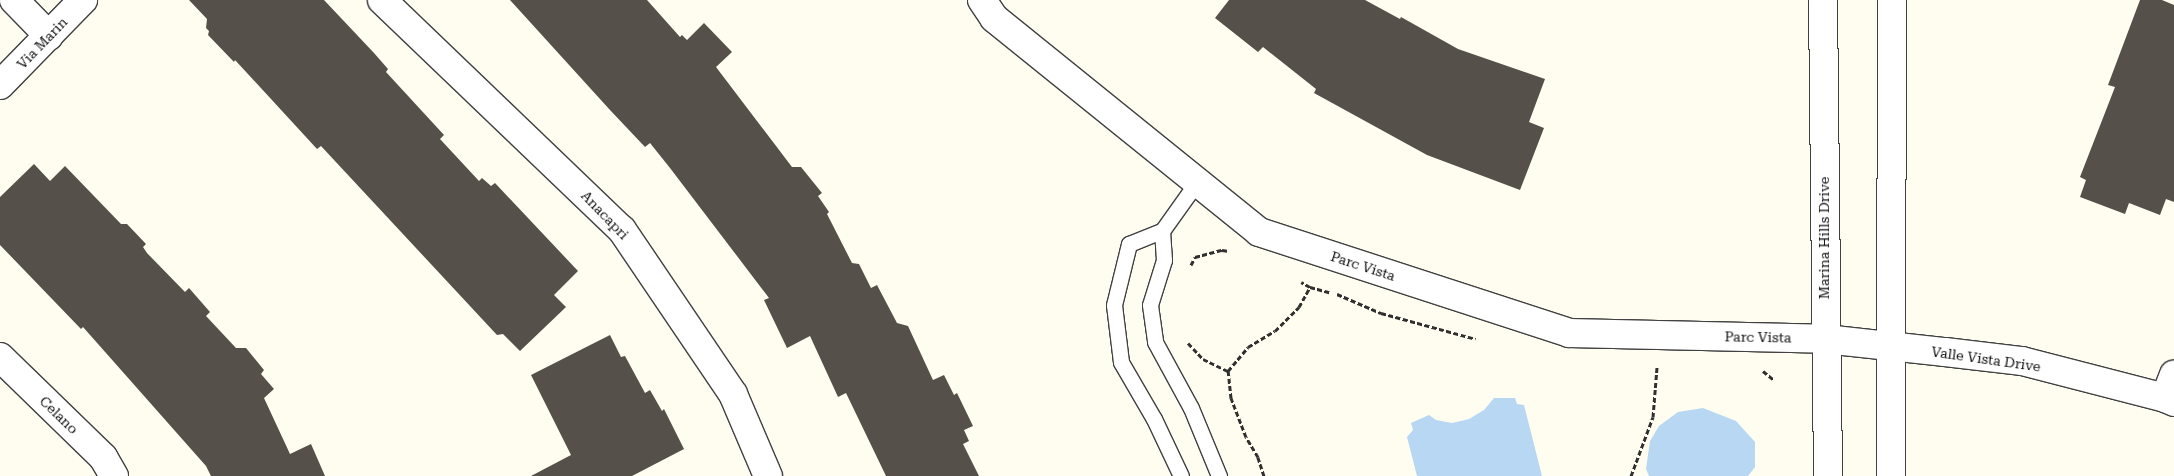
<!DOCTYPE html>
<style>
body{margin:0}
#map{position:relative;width:2174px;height:476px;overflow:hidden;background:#fefdf0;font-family:"Roboto Serif",serif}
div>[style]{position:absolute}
.water>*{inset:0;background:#b7d7f3}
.building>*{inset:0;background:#56504b}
.path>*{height:3px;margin-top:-1.5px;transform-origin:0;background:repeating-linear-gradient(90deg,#303030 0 5px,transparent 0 7.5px)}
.roads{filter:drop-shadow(1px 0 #414141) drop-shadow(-1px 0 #414141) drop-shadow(0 1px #414141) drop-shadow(0 -1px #414141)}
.service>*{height:15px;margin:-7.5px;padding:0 7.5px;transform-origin:7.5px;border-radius:7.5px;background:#fff}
.minor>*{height:28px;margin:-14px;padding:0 14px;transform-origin:14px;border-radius:14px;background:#fff}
.tertiary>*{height:28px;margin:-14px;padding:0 14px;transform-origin:14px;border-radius:14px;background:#fff}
span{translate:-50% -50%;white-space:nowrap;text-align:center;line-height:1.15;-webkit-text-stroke:5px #fff;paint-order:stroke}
.street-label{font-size:14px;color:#0e0e0e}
</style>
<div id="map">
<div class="water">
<i style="clip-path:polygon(1494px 398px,1515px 398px,1517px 404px,1524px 405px,1542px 476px,1417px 476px,1407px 437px,1413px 430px,1411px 423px,1429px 415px,1436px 420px,1452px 423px,1469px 419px,1484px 410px)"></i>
<i style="clip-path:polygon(1703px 408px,1736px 421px,1755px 442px,1755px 467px,1748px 476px,1649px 476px,1646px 469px,1650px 441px,1659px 426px,1678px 412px)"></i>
</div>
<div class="building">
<i style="clip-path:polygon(189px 0,324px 0,374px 53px,388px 69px,386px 72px,444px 135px,440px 139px,479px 181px,482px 178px,491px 186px,495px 183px,578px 271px,554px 295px,566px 307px,520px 351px,503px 334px,497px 335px,321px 146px,317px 149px,235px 60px,234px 62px,208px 35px,209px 31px,206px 28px,207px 19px)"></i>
<i style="clip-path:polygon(510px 0,647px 0,680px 37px,682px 35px,687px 40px,704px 23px,732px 52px,716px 67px,792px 167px,801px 167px,822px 193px,818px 196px,829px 212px,827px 214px,852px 263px,859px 264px,871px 288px,877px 285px,897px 323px,908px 326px,933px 380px,944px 375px,954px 395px,957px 393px,973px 426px,964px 430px,969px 441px,963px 444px,979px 476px,886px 476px,846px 393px,838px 397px,810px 336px,787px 348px,764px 300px,769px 298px,670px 168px,650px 143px,645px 147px,610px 110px)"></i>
<i style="clip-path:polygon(1229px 0,1365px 0,1400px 19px,1401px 17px,1458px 49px,1545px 79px,1529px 122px,1544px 128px,1520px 190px,1427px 155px,1314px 93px,1316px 89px,1263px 47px,1258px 52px,1215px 18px)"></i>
<i style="clip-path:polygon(2140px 0,2162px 0,2174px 5px,2174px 202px,2166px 199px,2160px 215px,2129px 203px,2125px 214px,2080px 197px,2086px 180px,2080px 177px,2115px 87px,2108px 85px)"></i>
<i style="clip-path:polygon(34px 164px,50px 181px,65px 166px,121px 224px,127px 224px,146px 244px,143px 247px,147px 253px,185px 292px,189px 288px,210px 312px,206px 316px,236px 348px,246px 348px,264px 370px,261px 374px,274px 389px,264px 398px,290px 454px,311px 444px,325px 476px,211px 476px,206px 466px,83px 327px,81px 329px,0 245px,0 197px)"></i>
<i style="clip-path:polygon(610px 335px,621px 357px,625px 356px,645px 393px,650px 390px,662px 411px,664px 409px,684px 449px,632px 476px,531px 476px,571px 455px,531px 375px)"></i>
</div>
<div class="path">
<i style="left:1191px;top:265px;width:9px;rotate:-63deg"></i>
<i style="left:1195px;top:257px;width:28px;rotate:-15deg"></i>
<i style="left:1222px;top:250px;width:7px;rotate:8deg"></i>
<i style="left:1310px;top:287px;width:20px;rotate:15deg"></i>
<i style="left:1337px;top:294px;width:48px;rotate:23.4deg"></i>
<i style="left:1381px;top:313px;width:98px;rotate:15.3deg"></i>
<i style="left:1188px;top:343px;width:22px;rotate:47deg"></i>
<i style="left:1203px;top:359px;width:28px;rotate:26deg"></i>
<i style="left:1763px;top:371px;width:14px;rotate:39deg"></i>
<i style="left:1264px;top:476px;width:20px;rotate:-108deg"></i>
<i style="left:1258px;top:457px;width:23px;rotate:-121deg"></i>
<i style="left:1246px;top:437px;width:42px;rotate:-111deg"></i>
<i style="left:1231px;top:398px;width:27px;rotate:-96deg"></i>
<i style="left:1228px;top:371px;width:31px;rotate:-50deg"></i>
<i style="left:1248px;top:347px;width:31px;rotate:-31deg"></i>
<i style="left:1275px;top:331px;width:34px;rotate:-45deg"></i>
<i style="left:1299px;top:307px;width:23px;rotate:-61deg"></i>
<i style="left:1310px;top:287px;width:10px;rotate:-151deg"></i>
<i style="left:1631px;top:476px;width:63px;rotate:-69.6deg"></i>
<i style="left:1653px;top:417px;width:50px;rotate:-85.4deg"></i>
</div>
<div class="roads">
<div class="service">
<i style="left:1162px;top:231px;width:29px;rotate:86deg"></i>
<i style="left:1164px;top:260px;width:47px;rotate:107.3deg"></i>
<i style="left:1150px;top:305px;width:37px;rotate:82deg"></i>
<i style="left:1155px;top:342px;width:75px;rotate:61.4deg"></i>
<i style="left:1191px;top:408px;width:74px;rotate:67.6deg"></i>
<i style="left:1181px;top:476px;width:63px;rotate:-115.3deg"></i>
<i style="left:1154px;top:419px;width:66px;rotate:-120.1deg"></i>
<i style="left:1121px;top:362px;width:57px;rotate:-97deg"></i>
<i style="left:1114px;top:305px;width:63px;rotate:-76.2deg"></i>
<i style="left:1129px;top:244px;width:35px;rotate:-22deg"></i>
<i style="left:1162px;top:231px;width:60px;rotate:-54.5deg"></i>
</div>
<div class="minor">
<i style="left:14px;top:0;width:50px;rotate:45.8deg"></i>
<i style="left:382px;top:0;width:332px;rotate:43.8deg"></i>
<i style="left:622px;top:230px;width:198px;rotate:55.9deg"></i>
<i style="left:733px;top:394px;width:89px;rotate:66.9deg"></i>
<i style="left:0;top:85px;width:119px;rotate:-45.7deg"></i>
<i style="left:0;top:357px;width:144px;rotate:44.2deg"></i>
<i style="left:103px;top:457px;width:22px;rotate:60deg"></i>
<i style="left:2165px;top:398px;width:25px;rotate:-69deg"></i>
</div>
<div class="tertiary">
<i style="left:982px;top:0;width:22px;rotate:56deg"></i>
<i style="left:994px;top:18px;width:341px;rotate:38.9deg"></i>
<i style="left:1259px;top:232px;width:326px;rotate:18deg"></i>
<i style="left:1569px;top:333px;width:256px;rotate:1.3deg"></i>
<i style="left:1825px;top:339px;width:121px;rotate:6.2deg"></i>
<i style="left:1945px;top:352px;width:78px;rotate:6.7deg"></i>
<i style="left:2022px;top:361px;width:148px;rotate:14.5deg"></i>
<i style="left:2165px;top:398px;width:10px;rotate:24deg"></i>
<i style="left:1823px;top:0;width:476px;rotate:89.4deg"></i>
<i style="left:1891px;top:476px;width:476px;rotate:-89.9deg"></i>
</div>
</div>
<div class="street-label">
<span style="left:42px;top:43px;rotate:-46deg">Via Marin</span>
<span style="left:605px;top:215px;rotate:46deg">Anacapri</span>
<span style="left:1824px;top:238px;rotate:-90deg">Marina Hills Drive</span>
<span style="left:1363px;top:266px;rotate:18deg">Parc Vista</span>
<span style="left:1758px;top:337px;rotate:1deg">Parc Vista</span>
<span style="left:1986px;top:359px;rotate:8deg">Valle Vista Drive</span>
<span style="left:59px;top:415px;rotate:44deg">Celano</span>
</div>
</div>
